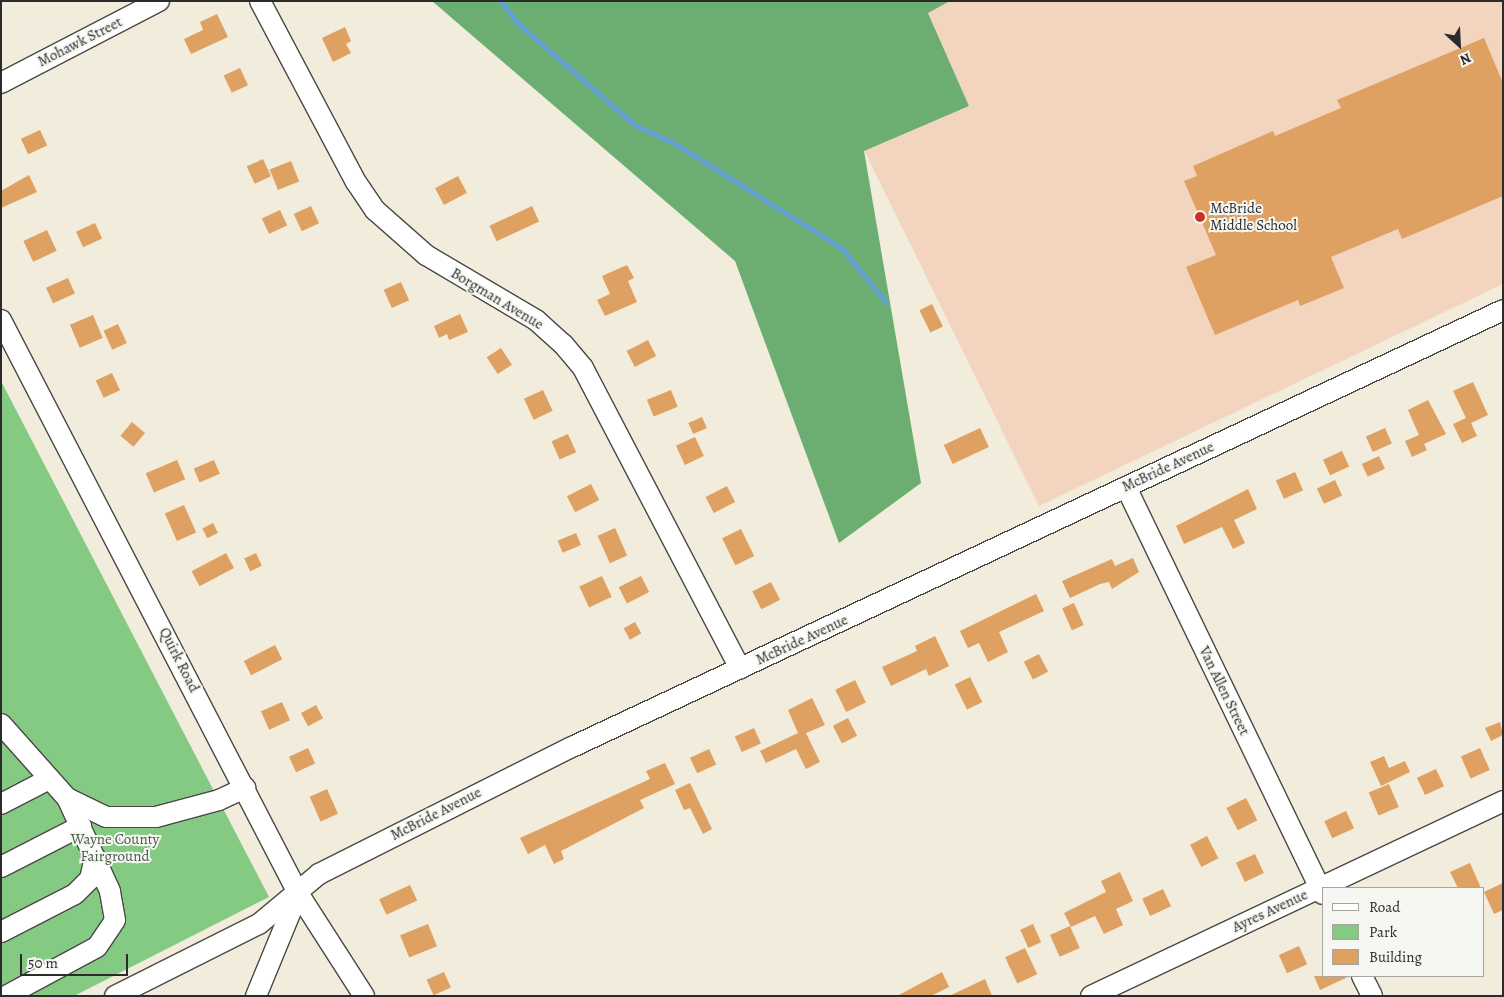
<!DOCTYPE html>
<style>
body{margin:0}
#map{position:relative;width:1504px;height:997px;overflow:hidden;background:#f1ecdb;font-family:Alegreya,serif}
div>[style]{position:absolute}
.built>*{inset:0;background:#f3d4bf}
.green>*{inset:0;background:#85ca83}
.forest>*{inset:0;background:#6cae71}
.stream>*{height:4.5px;margin:-2.25px;padding:0 2.25px;transform-origin:2.25px;border-radius:2.25px;background:#64a1d5}
.building>*{inset:0;background:#dfa161;transform-origin:0 0}
.roads{filter:drop-shadow(1px 0 #494845) drop-shadow(-1px 0 #494845) drop-shadow(0 1px #494845) drop-shadow(0 -1px #494845)}
.minor>*{height:20px;margin:-10px;padding:0 10px;transform-origin:10px;border-radius:10px;background:#fff}
.dots>*{width:14px;height:14px;translate:-50% -50%;box-sizing:border-box;border:2px solid #f6f6f2;border-radius:50%}
span{translate:-50% -50%;white-space:nowrap;text-align:center;line-height:1.15;-webkit-text-stroke:4px #f6f6f2;paint-order:stroke}
.street-label{font-size:15px;color:#2b2b2b}
.poi-label{font-size:15px;color:#2b2b2b}
.left{translate:0 -50%;text-align:left}
.park-label{font-size:15px;color:#465b45}
.frame{position:absolute;inset:0;border:2px solid #2b2b2b;pointer-events:none}
.legend{position:absolute;left:1322px;top:887px;width:162px;height:90px;box-sizing:border-box;background:#f6f6f2;border:1px solid #a5a5a2;margin:0;padding:6px 9px;list-style:none;font-size:15px;color:#2b2b2b}
.legend li{display:flex;align-items:center;gap:10px;height:25px}
.legend b{width:25px;border:1px solid #a5a5a2}
.north{position:absolute;left:1434px;top:20px;width:50px;height:50px;-webkit-text-stroke:4px #f6f6f2;paint-order:stroke;rotate:155deg;font-size:14px;font-weight:700;line-height:20px;text-align:center;color:#2b2b2b}
.north::after{content:'';display:block;margin:auto;width:18px;height:22px;background:#2b2b2b;clip-path:polygon(50% 0,100% 100%,50% 72%,0 100%)}
.scale{position:absolute;left:20px;top:954px;width:108px;height:22px;box-sizing:border-box;border:2px solid #2b2b2b;border-top:0;padding-left:6px;font-size:15px;line-height:18px;white-space:nowrap;color:#2b2b2b;-webkit-text-stroke:4px #f6f6f2;paint-order:stroke}
</style>
<div id="map">
<div class="built">
<i style="clip-path:polygon(950px 1px,1503px 1px,1503px 284px,1039px 506px,864px 150px,969px 106px,928px 12px)"></i>
</div>
<div class="green">
<i style="clip-path:polygon(1px 381px,269px 897px,74px 996px,1px 996px)"></i>
</div>
<div class="forest">
<i style="clip-path:polygon(432px 1px,950px 1px,928px 13px,969px 106px,864px 151px,921px 483px,839px 543px,735px 261px)"></i>
</div>
<div class="stream">
<i style="left:501px;top:1px;width:29px;rotate:52deg"></i>
<i style="left:519px;top:24px;width:154px;rotate:41deg"></i>
<i style="left:635px;top:125px;width:45px;rotate:24.9deg"></i>
<i style="left:676px;top:144px;width:196px;rotate:32.1deg"></i>
<i style="left:842px;top:248px;width:70px;rotate:50.8deg"></i>
</div>
<div class="building">
<i style="clip-path:polygon(217px 14px,228px 37px,191px 54px,184px 39px,203px 30px,200px 22px)"></i>
<i style="clip-path:polygon(345px 27px,351px 41px,346px 44px,351px 53px,333px 62px,322px 38px)"></i>
<i style="clip-path:polygon(1484px 38px,1503px 83px,1503px 196px,1402px 239px,1398px 229px,1331px 257px,1344px 288px,1300px 306px,1298px 300px,1215px 335px,1186px 267px,1216px 255px,1184px 181px,1197px 176px,1193px 166px,1273px 131px,1275px 136px,1341px 108px,1337px 100px)"></i>
<i style="left:240px;top:68px;width:19px;height:18px;rotate:65deg"></i>
<i style="left:40px;top:130px;width:17px;height:21px;rotate:65deg"></i>
<i style="left:263px;top:159px;width:19px;height:18px;rotate:65deg"></i>
<i style="left:291px;top:161px;width:22px;height:23px;rotate:68deg"></i>
<i style="clip-path:polygon(29px 175px,37px 192px,1px 208px,1px 191px)"></i>
<i style="left:458px;top:176px;width:19px;height:26px;rotate:62deg"></i>
<i style="left:311px;top:206px;width:19px;height:19px;rotate:65deg"></i>
<i style="left:532px;top:206px;width:17px;height:47px;rotate:65deg"></i>
<i style="left:280px;top:210px;width:17px;height:20px;rotate:65deg"></i>
<i style="left:95px;top:223px;width:17px;height:21px;rotate:65deg"></i>
<i style="left:47px;top:230px;width:23px;height:26px;rotate:65deg"></i>
<i style="clip-path:polygon(627px 265px,634px 278px,628px 281px,637px 302px,605px 316px,597px 300px,610px 294px,602px 276px)"></i>
<i style="left:68px;top:278px;width:17px;height:24px;rotate:66deg"></i>
<i style="left:401px;top:282px;width:20px;height:19px;rotate:66deg"></i>
<i style="left:932px;top:304px;width:25px;height:14px;rotate:64deg"></i>
<i style="clip-path:polygon(460px 314px,468px 332px,449px 340px,447px 334px,439px 338px,434px 326px)"></i>
<i style="left:93px;top:315px;width:25px;height:25px;rotate:67deg"></i>
<i style="left:118px;top:324px;width:21px;height:16px;rotate:65deg"></i>
<i style="left:648px;top:340px;width:18px;height:24px;rotate:63deg"></i>
<i style="left:501px;top:348px;width:20px;height:17px;rotate:57deg"></i>
<i style="left:112px;top:373px;width:19px;height:18px;rotate:65deg"></i>
<i style="clip-path:polygon(1473px 382px,1488px 415px,1471px 423px,1477px 436px,1462px 443px,1453px 424px,1466px 418px,1453px 391px)"></i>
<i style="left:543px;top:390px;width:23px;height:21px;rotate:65deg"></i>
<i style="left:671px;top:390px;width:18px;height:26px;rotate:68deg"></i>
<i style="clip-path:polygon(1428px 400px,1446px 434px,1424px 444px,1427px 450px,1412px 457px,1405px 441px,1419px 435px,1408px 410px)"></i>
<i style="left:702px;top:417px;width:12px;height:15px;rotate:66deg"></i>
<i style="left:132px;top:422px;width:17px;height:18px;rotate:40deg"></i>
<i style="left:980px;top:428px;width:21px;height:40px;rotate:65deg"></i>
<i style="left:1385px;top:428px;width:17px;height:21px;rotate:66deg"></i>
<i style="left:568px;top:434px;width:20px;height:18px;rotate:66deg"></i>
<i style="left:695px;top:437px;width:21px;height:21px;rotate:65deg"></i>
<i style="left:1342px;top:451px;width:17px;height:21px;rotate:65deg"></i>
<i style="left:1379px;top:456px;width:14px;height:19px;rotate:65deg"></i>
<i style="left:177px;top:460px;width:21px;height:34px;rotate:67deg"></i>
<i style="left:214px;top:460px;width:15px;height:22px;rotate:67deg"></i>
<i style="left:1295px;top:472px;width:20px;height:21px;rotate:66deg"></i>
<i style="left:1335px;top:480px;width:17px;height:20px;rotate:65deg"></i>
<i style="left:591px;top:484px;width:18px;height:27px;rotate:63deg"></i>
<i style="left:727px;top:486px;width:18px;height:24px;rotate:63deg"></i>
<i style="clip-path:polygon(1248px 489px,1257px 509px,1234px 520px,1245px 543px,1233px 549px,1222px 527px,1184px 544px,1176px 526px)"></i>
<i style="left:184px;top:505px;width:30px;height:21px;rotate:66deg"></i>
<i style="left:213px;top:523px;width:11px;height:12px;rotate:63deg"></i>
<i style="left:615px;top:528px;width:30px;height:19px;rotate:66deg"></i>
<i style="left:741px;top:529px;width:30px;height:21px;rotate:64deg"></i>
<i style="left:576px;top:533px;width:13px;height:20px;rotate:67deg"></i>
<i style="left:226px;top:553px;width:17px;height:39px;rotate:62deg"></i>
<i style="left:256px;top:553px;width:14px;height:13px;rotate:65deg"></i>
<i style="clip-path:polygon(1133px 558px,1139px 572px,1112px 589px,1109px 582px,1100px 584px,1070px 598px,1062px 581px,1112px 559px,1115px 566px)"></i>
<i style="left:602px;top:576px;width:23px;height:25px;rotate:65deg"></i>
<i style="left:641px;top:576px;width:18px;height:25px;rotate:63deg"></i>
<i style="left:771px;top:582px;width:20px;height:21px;rotate:63deg"></i>
<i style="clip-path:polygon(1036px 594px,1044px 611px,999px 632px,1008px 652px,988px 662px,979px 643px,968px 648px,960px 631px)"></i>
<i style="left:1074px;top:603px;width:24px;height:13px;rotate:66deg"></i>
<i style="left:635px;top:622px;width:13px;height:13px;rotate:61deg"></i>
<i style="clip-path:polygon(935px 636px,949px 666px,929px 676px,926px 669px,891px 686px,882px 667px,917px 651px,915px 646px)"></i>
<i style="left:275px;top:645px;width:16px;height:35px;rotate:63deg"></i>
<i style="left:1039px;top:654px;width:20px;height:17px;rotate:63deg"></i>
<i style="left:970px;top:677px;width:28px;height:17px;rotate:64deg"></i>
<i style="left:855px;top:680px;width:25px;height:22px;rotate:64deg"></i>
<i style="clip-path:polygon(812px 698px,825px 725px,806px 733px,820px 762px,806px 769px,796px 749px,766px 763px,760px 751px,798px 733px,788px 710px)"></i>
<i style="left:282px;top:702px;width:20px;height:23px;rotate:66deg"></i>
<i style="left:316px;top:705px;width:15px;height:17px;rotate:62deg"></i>
<i style="left:848px;top:718px;width:20px;height:17px;rotate:63deg"></i>
<i style="clip-path:polygon(1500px 722px,1503px 735px,1491px 741px,1485px 728px)"></i>
<i style="left:754px;top:728px;width:17px;height:21px;rotate:66deg"></i>
<i style="left:308px;top:748px;width:17px;height:21px;rotate:65deg"></i>
<i style="left:1480px;top:748px;width:24px;height:21px;rotate:66deg"></i>
<i style="left:709px;top:749px;width:17px;height:21px;rotate:65deg"></i>
<i style="clip-path:polygon(1384px 756px,1389px 768px,1405px 761px,1410px 772px,1381px 786px,1370px 762px)"></i>
<i style="clip-path:polygon(665px 763px,675px 784px,640px 800px,644px 808px,561px 851px,564px 859px,554px 864px,545px 845px,528px 854px,520px 838px,650px 779px,646px 771px)"></i>
<i style="left:1436px;top:769px;width:19px;height:21px;rotate:65deg"></i>
<i style="clip-path:polygon(690px 783px,712px 829px,703px 834px,690px 808px,684px 810px,675px 790px)"></i>
<i style="left:1389px;top:784px;width:25px;height:22px;rotate:67deg"></i>
<i style="left:327px;top:789px;width:27px;height:19px;rotate:66deg"></i>
<i style="left:1246px;top:798px;width:25px;height:22px;rotate:63deg"></i>
<i style="left:1346px;top:811px;width:19px;height:24px;rotate:65deg"></i>
<i style="left:1207px;top:836px;width:25px;height:19px;rotate:63deg"></i>
<i style="left:1255px;top:854px;width:21px;height:21px;rotate:65deg"></i>
<i style="clip-path:polygon(1470px 863px,1481px 888px,1458px 888px,1450px 872px)"></i>
<i style="clip-path:polygon(1120px 872px,1133px 901px,1116px 909px,1123px 925px,1104px 934px,1095px 916px,1071px 927px,1064px 913px,1106px 892px,1101px 881px)"></i>
<i style="clip-path:polygon(1503px 883px,1503px 910px,1494px 914px,1484px 892px)"></i>
<i style="left:410px;top:885px;width:17px;height:34px;rotate:65deg"></i>
<i style="left:1163px;top:889px;width:19px;height:23px;rotate:65deg"></i>
<i style="left:428px;top:924px;width:24px;height:30px;rotate:68deg"></i>
<i style="left:1033px;top:924px;width:20px;height:14px;rotate:66deg"></i>
<i style="left:1070px;top:926px;width:24px;height:22px;rotate:66deg"></i>
<i style="left:1299px;top:946px;width:20px;height:22px;rotate:66deg"></i>
<i style="left:1025px;top:948px;width:29px;height:22px;rotate:65deg"></i>
<i style="left:444px;top:972px;width:17px;height:19px;rotate:66deg"></i>
<i style="clip-path:polygon(942px 972px,949px 987px,931px 996px,897px 996px)"></i>
<i style="clip-path:polygon(1314px 976px,1350px 976px,1320px 990px)"></i>
<i style="clip-path:polygon(985px 979px,992px 996px,949px 996px)"></i>
</div>
<div class="roads">
<div class="minor">
<i style="left:260px;top:1px;width:205px;rotate:62.1deg"></i>
<i style="left:356px;top:182px;width:34px;rotate:56deg"></i>
<i style="left:375px;top:210px;width:68px;rotate:41.4deg"></i>
<i style="left:426px;top:255px;width:128px;rotate:30.6deg"></i>
<i style="left:536px;top:320px;width:36px;rotate:42deg"></i>
<i style="left:563px;top:344px;width:31px;rotate:50deg"></i>
<i style="left:583px;top:368px;width:339px;rotate:62.4deg"></i>
<i style="left:1px;top:83px;width:178px;rotate:-27.4deg"></i>
<i style="left:1px;top:320px;width:645px;rotate:62.6deg"></i>
<i style="left:298px;top:893px;width:122px;rotate:57.3deg"></i>
<i style="left:1126px;top:487px;width:452px;rotate:64.2deg"></i>
<i style="left:1px;top:724px;width:99px;rotate:48.3deg"></i>
<i style="left:67px;top:798px;width:43px;rotate:26deg"></i>
<i style="left:106px;top:817px;width:50px"></i>
<i style="left:156px;top:817px;width:65px;rotate:-15.1deg"></i>
<i style="left:219px;top:800px;width:29px;rotate:-25deg"></i>
<i style="left:1px;top:804px;width:54px;rotate:-27.5deg"></i>
<i style="left:1px;top:867px;width:90px;rotate:-27.1deg"></i>
<i style="left:1px;top:932px;width:83px;rotate:-27.2deg"></i>
<i style="left:75px;top:894px;width:21px;rotate:-45deg"></i>
<i style="left:90px;top:879px;width:22px;rotate:-77deg"></i>
<i style="left:1362px;top:976px;width:22px;rotate:63deg"></i>
<i style="left:6px;top:996px;width:103px;rotate:-28.3deg"></i>
<i style="left:97px;top:947px;width:32px;rotate:-56deg"></i>
<i style="left:115px;top:920px;width:29px;rotate:-100deg"></i>
<i style="left:110px;top:891px;width:102px;rotate:-114.8deg"></i>
<i style="left:115px;top:996px;width:161px;rotate:-26.6deg"></i>
<i style="left:259px;top:924px;width:78px;rotate:-39.8deg"></i>
<i style="left:319px;top:874px;width:283px;rotate:-26.7deg"></i>
<i style="left:572px;top:747px;width:1028px;rotate:-25.14deg"></i>
<i style="left:256px;top:996px;width:110px;rotate:-67.6deg"></i>
<i style="left:1091px;top:996px;width:456px;rotate:-25.3deg"></i>
</div>
</div>
<div class="dots">
<i style="left:1200px;top:217px;background:#c8321e"></i>
</div>
<div class="street-label">
<span style="left:80px;top:42px;rotate:-27deg">Mohawk Street</span>
<span style="left:497px;top:299px;rotate:31deg">Borgman Avenue</span>
<span style="left:1168px;top:467px;rotate:-25deg">McBride Avenue</span>
<span style="left:802px;top:640px;rotate:-25deg">McBride Avenue</span>
<span style="left:179px;top:660px;rotate:63deg">Quirk Road</span>
<span style="left:1224px;top:691px;rotate:64deg">Van Allen Street</span>
<span style="left:436px;top:814px;rotate:-27deg">McBride Avenue</span>
<span style="left:1270px;top:911px;rotate:-25deg">Ayres Avenue</span>
</div>
<div class="poi-label">
<span class="left" style="left:1210px;top:217px">McBride<br>Middle School</span>
</div>
<div class="park-label">
<span style="left:115px;top:848px">Wayne County<br>Fairground</span>
</div>
<div class="frame"></div>
<ul class="legend">
<li><b style="height:6px;background:#fff"></b>Road</li>
<li><b style="height:14px;background:#85ca83"></b>Park</li>
<li><b style="height:14px;background:#dfa161"></b>Building</li>
</ul>
<div class="north">N</div>
<div class="scale">50 m</div>
</div>
